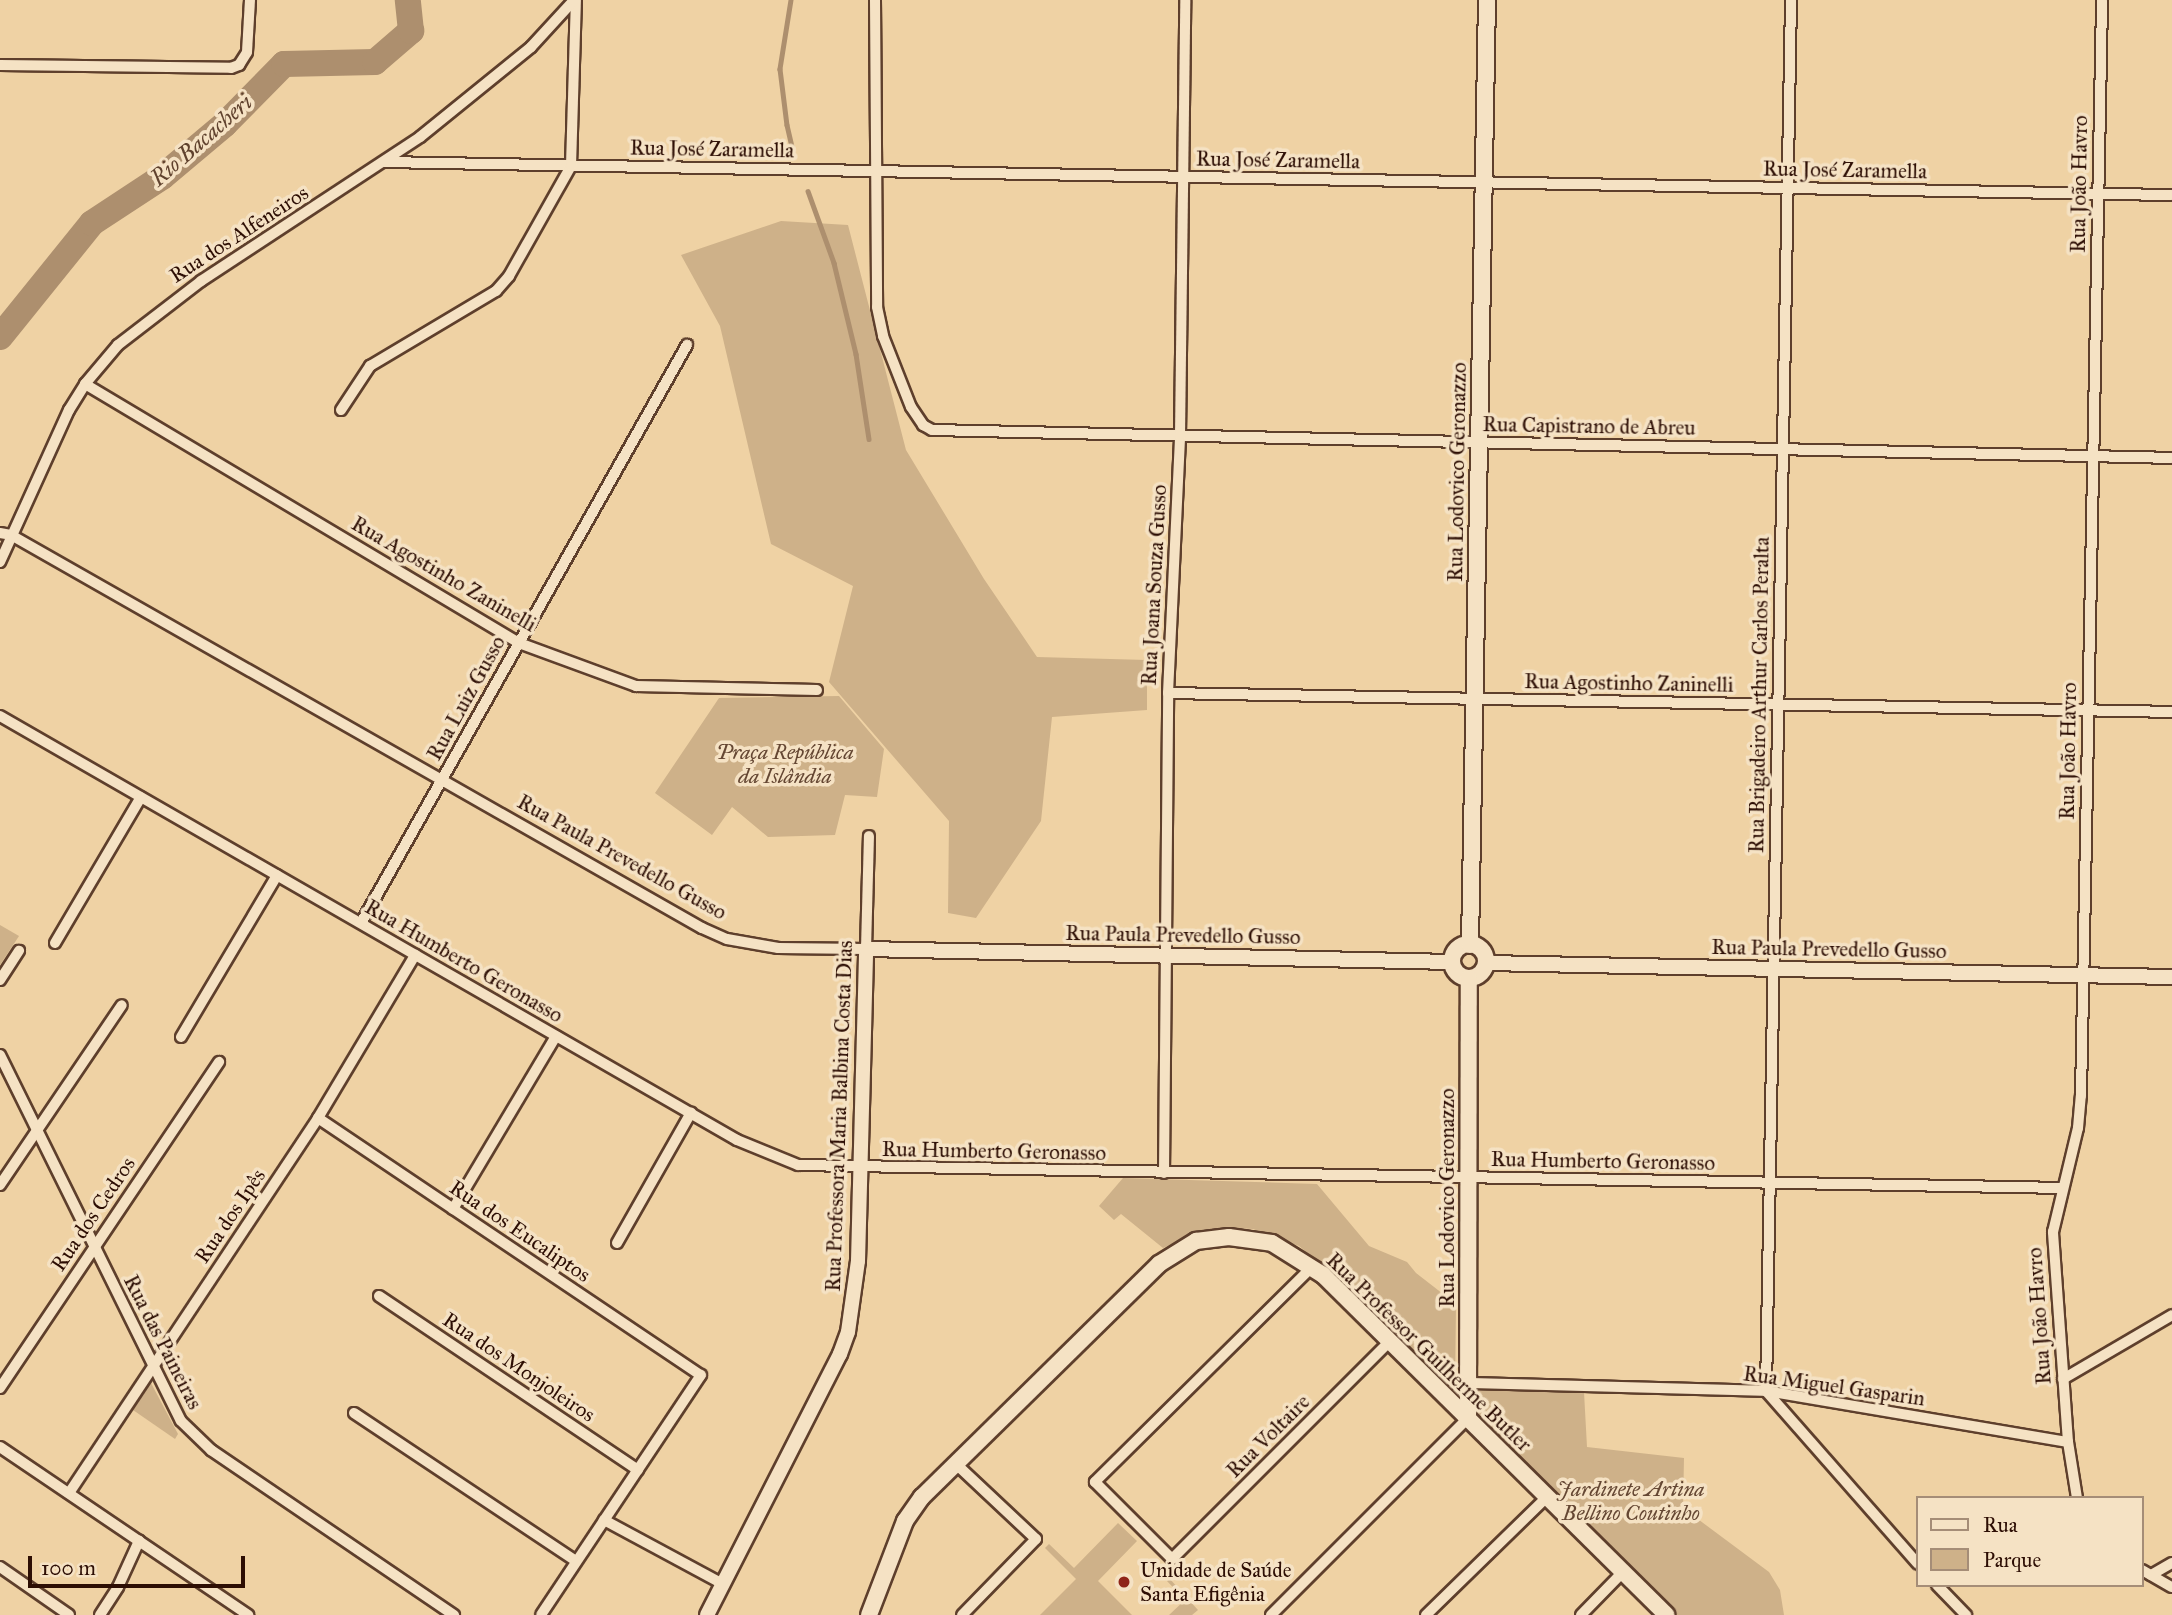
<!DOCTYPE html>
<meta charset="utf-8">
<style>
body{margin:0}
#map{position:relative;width:2172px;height:1615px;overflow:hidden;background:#efd2a4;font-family:"IM FELL Great Primer",serif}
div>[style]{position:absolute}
.green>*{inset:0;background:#ceb189}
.stream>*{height:4.5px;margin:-2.25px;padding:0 2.25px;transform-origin:2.25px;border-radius:2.25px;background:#ad8f6e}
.river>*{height:26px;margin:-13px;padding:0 13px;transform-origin:13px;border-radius:13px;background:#ad8f6e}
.roads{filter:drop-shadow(2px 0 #5e3f2c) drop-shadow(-2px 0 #5e3f2c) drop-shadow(0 2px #5e3f2c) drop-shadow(0 -2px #5e3f2c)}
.minor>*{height:10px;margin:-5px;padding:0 5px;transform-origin:5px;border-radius:5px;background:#f5e2c4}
.tertiary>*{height:14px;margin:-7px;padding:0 7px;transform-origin:7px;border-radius:7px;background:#f5e2c4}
.secondary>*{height:16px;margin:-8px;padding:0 8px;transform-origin:8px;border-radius:8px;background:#f5e2c4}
.secondary>.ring{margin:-8px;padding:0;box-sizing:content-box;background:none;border:16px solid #f5e2c4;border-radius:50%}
.dots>*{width:19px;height:19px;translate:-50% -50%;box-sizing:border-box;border:4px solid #f5e2c4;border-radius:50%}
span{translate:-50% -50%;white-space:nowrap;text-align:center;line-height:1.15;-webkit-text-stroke:7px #f5e2c4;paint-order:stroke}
.street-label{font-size:21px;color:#2d0e04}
.park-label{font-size:21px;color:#654733;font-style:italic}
.poi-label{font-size:21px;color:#2d0e04}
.left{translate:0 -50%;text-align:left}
.water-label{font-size:23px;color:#60422e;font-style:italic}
.legend{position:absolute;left:1916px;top:1496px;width:228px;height:91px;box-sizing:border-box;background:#f5e2c4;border:2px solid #a58d77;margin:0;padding:9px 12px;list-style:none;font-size:21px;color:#2d0e04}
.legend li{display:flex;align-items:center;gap:14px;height:35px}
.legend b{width:35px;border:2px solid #a58d77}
.scale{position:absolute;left:28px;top:1556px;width:217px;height:32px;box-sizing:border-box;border:4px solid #2d0e04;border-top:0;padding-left:9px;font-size:21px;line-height:24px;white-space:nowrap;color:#2d0e04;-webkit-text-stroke:5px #f5e2c4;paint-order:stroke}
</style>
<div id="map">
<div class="green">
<i style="clip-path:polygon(781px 221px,848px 225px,906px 450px,984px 579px,1037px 657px,1147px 660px,1147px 710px,1052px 717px,1041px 821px,976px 918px,948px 913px,949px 821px,829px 682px,853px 586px,771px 544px,720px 326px,681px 255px)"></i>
<i style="clip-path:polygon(839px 696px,884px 749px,877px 797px,845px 795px,835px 835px,768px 837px,732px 807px,712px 835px,655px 793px,719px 698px)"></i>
<i style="clip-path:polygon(0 925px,19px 936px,0 965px)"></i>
<i style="clip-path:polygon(1123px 1178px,1317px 1184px,1369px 1246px,1407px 1262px,1416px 1273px,1456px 1304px,1455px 1394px,1336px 1276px,1299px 1246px,1253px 1229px,1236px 1228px,1195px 1233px,1163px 1248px,1121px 1214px,1114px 1220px,1099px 1206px)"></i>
<i style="clip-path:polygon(151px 1383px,178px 1434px,175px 1439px,133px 1410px)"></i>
<i style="clip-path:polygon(1475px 1390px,1584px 1392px,1587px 1447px,1684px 1458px,1683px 1508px,1769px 1572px,1780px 1590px,1784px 1615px,1677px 1615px,1476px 1417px)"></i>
<i style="clip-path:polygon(1118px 1523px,1137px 1541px,1098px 1581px,1132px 1615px,1040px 1615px,1076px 1579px,1045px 1548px,1049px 1544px,1074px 1568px)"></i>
<i style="clip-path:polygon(1169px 1578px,1198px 1610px,1192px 1615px,1169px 1615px,1185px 1600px,1167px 1581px)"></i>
</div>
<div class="stream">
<i style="left:791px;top:0;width:70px;rotate:99.1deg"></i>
<i style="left:780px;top:69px;width:56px;rotate:82.9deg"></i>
<i style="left:787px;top:125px;width:26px;rotate:77deg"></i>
<i style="left:808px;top:191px;width:77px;rotate:70.1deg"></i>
<i style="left:834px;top:263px;width:94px;rotate:76.4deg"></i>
<i style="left:856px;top:354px;width:86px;rotate:81.3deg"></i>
</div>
<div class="river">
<i style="left:0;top:337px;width:146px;rotate:-51.1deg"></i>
<i style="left:92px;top:223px;width:84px;rotate:-33.3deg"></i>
<i style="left:162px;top:177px;width:82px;rotate:-40.1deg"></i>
<i style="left:225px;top:124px;width:84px;rotate:-45.5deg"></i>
<i style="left:284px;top:64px;width:91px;rotate:-1.3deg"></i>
<i style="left:375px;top:62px;width:48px;rotate:-40.7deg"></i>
<i style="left:411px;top:31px;width:31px;rotate:-96deg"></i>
</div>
<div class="roads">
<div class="minor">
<i style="left:875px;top:0;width:307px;rotate:89.6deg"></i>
<i style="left:877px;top:307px;width:30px;rotate:78deg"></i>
<i style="left:883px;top:336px;width:76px;rotate:68.5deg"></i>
<i style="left:911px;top:407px;width:22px;rotate:56deg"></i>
<i style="left:923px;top:425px;width:10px;rotate:29deg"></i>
<i style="left:932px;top:430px;width:1240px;rotate:1.29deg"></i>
<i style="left:1791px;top:0;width:1391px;rotate:91.03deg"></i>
<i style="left:1766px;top:1391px;width:230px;rotate:48.7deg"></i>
<i style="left:0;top:65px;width:231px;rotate:0.7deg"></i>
<i style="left:231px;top:68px;width:9px;rotate:-21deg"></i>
<i style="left:239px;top:65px;width:15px;rotate:-58deg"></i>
<i style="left:247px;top:52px;width:52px;rotate:-86.7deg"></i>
<i style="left:384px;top:162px;width:1788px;rotate:1.06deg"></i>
<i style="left:85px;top:384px;width:505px;rotate:30.83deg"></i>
<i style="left:519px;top:643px;width:125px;rotate:20.2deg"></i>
<i style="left:636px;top:686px;width:181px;rotate:1.3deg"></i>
<i style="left:341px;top:410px;width:53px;rotate:-56.6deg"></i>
<i style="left:370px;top:366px;width:147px;rotate:-30.8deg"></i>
<i style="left:496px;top:291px;width:20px;rotate:-49deg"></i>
<i style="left:509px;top:276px;width:126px;rotate:-60.6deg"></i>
<i style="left:571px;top:166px;width:166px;rotate:-88.3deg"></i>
<i style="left:0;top:533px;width:11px;rotate:10deg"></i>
<i style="left:11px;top:535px;width:795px;rotate:29.63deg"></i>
<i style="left:702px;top:928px;width:27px;rotate:24deg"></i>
<i style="left:727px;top:939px;width:52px;rotate:10deg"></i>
<i style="left:778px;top:948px;width:88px;rotate:0.7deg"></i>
<i style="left:866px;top:949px;width:113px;rotate:-88.5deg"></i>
<i style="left:0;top:562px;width:167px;rotate:-65.6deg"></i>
<i style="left:69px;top:410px;width:31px;rotate:-58deg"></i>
<i style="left:85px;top:384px;width:51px;rotate:-49.8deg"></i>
<i style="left:118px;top:345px;width:105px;rotate:-37.6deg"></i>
<i style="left:201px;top:281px;width:262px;rotate:-33.3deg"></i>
<i style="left:420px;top:137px;width:143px;rotate:-39deg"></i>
<i style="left:531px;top:47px;width:64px;rotate:-47.5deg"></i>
<i style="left:1168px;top:693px;width:1004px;rotate:1.08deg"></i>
<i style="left:0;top:716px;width:850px;rotate:29.91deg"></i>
<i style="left:737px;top:1140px;width:66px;rotate:22.3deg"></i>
<i style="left:798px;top:1165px;width:1265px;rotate:1.04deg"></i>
<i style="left:361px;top:923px;width:664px;rotate:-60.58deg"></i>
<i style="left:55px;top:943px;width:169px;rotate:-59.5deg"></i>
<i style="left:0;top:980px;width:35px;rotate:-57deg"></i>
<i style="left:181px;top:1037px;width:188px;rotate:-59.3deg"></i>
<i style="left:0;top:1055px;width:408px;rotate:63.7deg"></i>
<i style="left:181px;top:1421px;width:42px;rotate:44deg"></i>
<i style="left:211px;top:1450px;width:294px;rotate:34.2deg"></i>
<i style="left:318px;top:1118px;width:461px;rotate:33.9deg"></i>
<i style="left:701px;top:1375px;width:288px;rotate:123.7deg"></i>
<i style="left:1164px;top:1173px;width:480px;rotate:-89.5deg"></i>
<i style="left:1168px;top:693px;width:257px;rotate:-87.3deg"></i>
<i style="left:1180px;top:436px;width:436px;rotate:-89.3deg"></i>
<i style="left:0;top:1185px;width:217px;rotate:-55.9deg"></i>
<i style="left:453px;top:1209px;width:201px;rotate:-59.2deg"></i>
<i style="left:617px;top:1243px;width:150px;rotate:-60.4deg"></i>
<i style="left:1313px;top:1266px;width:307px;rotate:135.3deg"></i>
<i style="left:1095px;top:1482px;width:109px;rotate:45deg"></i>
<i style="left:1172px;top:1559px;width:308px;rotate:-45deg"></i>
<i style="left:379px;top:1296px;width:312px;rotate:33.9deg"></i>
<i style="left:2063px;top:1379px;width:126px;rotate:-30.4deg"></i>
<i style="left:1467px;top:1383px;width:299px;rotate:1.5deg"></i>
<i style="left:1766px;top:1391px;width:306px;rotate:9.6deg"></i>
<i style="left:0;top:1388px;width:393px;rotate:-56.1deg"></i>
<i style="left:354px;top:1413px;width:267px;rotate:33.7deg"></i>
<i style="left:0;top:1447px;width:300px;rotate:34.1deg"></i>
<i style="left:955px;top:1463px;width:111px;rotate:43.2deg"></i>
<i style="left:1036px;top:1539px;width:106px;rotate:134.2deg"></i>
<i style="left:69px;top:1493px;width:450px;rotate:-56.4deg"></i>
<i style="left:318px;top:1118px;width:190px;rotate:-59.2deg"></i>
<i style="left:2077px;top:1498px;width:57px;rotate:-99.1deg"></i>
<i style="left:2068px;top:1442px;width:211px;rotate:-94.1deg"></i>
<i style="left:2053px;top:1232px;width:107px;rotate:-76.5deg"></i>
<i style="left:2078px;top:1128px;width:32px;rotate:-85deg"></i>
<i style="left:2081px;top:1096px;width:1096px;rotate:-88.9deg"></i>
<i style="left:604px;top:1520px;width:135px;rotate:28.3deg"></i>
<i style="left:0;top:1567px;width:84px;rotate:34.8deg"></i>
<i style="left:2142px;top:1570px;width:34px;rotate:30deg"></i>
<i style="left:2151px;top:1575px;width:24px;rotate:-30deg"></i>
<i style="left:1937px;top:1585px;width:42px;rotate:46deg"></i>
<i style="left:100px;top:1615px;width:33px;rotate:-57deg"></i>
<i style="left:118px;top:1587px;width:51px;rotate:-65.5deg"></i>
<i style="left:1271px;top:1615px;width:279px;rotate:-45deg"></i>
<i style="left:1426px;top:1615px;width:169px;rotate:-44.3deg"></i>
<i style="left:1581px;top:1615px;width:60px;rotate:-45.7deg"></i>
</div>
<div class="tertiary">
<i style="left:1486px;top:963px;width:686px;rotate:1.17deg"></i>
<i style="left:707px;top:1615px;width:293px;rotate:-63deg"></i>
<i style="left:840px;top:1354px;width:23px;rotate:-70deg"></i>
<i style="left:848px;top:1332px;width:72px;rotate:-82deg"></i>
<i style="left:858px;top:1261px;width:312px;rotate:-88.5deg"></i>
<i style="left:866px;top:949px;width:586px;rotate:1.27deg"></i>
</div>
<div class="secondary">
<i class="ring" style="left:1452px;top:944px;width:18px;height:18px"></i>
<i style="left:1470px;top:945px;width:945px;rotate:-88.97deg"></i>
<i style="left:1468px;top:1418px;width:440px;rotate:-89.9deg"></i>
<i style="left:869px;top:1615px;width:101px;rotate:-69deg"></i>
<i style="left:905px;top:1521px;width:29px;rotate:-55deg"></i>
<i style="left:922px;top:1497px;width:332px;rotate:-44.5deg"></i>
<i style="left:1159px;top:1264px;width:44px;rotate:-31.9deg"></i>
<i style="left:1196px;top:1241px;width:33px;rotate:-7deg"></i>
<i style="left:1229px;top:1237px;width:43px;rotate:7.9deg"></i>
<i style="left:1272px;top:1243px;width:60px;rotate:32.1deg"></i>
<i style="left:1323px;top:1275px;width:483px;rotate:44.7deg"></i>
</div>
</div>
<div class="dots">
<i style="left:1124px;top:1582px;background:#8f2418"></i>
</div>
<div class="street-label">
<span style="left:712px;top:149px;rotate:1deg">Rua José Zaramella</span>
<span style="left:1278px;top:160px;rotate:1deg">Rua José Zaramella</span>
<span style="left:1845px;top:170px;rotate:1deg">Rua José Zaramella</span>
<span style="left:2079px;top:184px;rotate:-89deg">Rua João Havro</span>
<span style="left:239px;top:234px;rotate:-33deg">Rua dos Alfeneiros</span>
<span style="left:1589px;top:426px;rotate:1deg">Rua Capistrano de Abreu</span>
<span style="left:1457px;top:472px;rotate:-89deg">Rua Lodovico Geronazzo</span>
<span style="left:444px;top:574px;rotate:30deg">Rua Agostinho Zaninelli</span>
<span style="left:1154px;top:585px;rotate:-87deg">Rua Joana Souza Gusso</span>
<span style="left:1629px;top:683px;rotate:1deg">Rua Agostinho Zaninelli</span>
<span style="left:1759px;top:695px;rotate:-89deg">Rua Brigadeiro Arthur Carlos Peralta</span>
<span style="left:466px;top:698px;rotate:-61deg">Rua Luiz Gusso</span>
<span style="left:2068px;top:751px;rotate:-89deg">Rua João Havro</span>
<span style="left:622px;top:857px;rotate:29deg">Rua Paula Prevedello Gusso</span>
<span style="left:1183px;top:935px;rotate:1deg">Rua Paula Prevedello Gusso</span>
<span style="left:1829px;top:949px;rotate:1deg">Rua Paula Prevedello Gusso</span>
<span style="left:464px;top:961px;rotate:30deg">Rua Humberto Geronasso</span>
<span style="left:839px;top:1116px;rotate:-88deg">Rua Professora Maria Balbina Costa Dias</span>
<span style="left:994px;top:1151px;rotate:1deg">Rua Humberto Geronasso</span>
<span style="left:1603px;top:1161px;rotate:1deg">Rua Humberto Geronasso</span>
<span style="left:1447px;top:1198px;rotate:-90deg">Rua Lodovico Geronazzo</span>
<span style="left:93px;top:1214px;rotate:-56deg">Rua dos Cedros</span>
<span style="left:230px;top:1216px;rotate:-56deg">Rua dos Ipês</span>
<span style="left:520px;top:1231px;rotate:34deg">Rua dos Eucaliptos</span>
<span style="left:2039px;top:1316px;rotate:-94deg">Rua João Havro</span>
<span style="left:163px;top:1342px;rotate:63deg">Rua das Paineiras</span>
<span style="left:1429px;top:1352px;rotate:44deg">Rua Professor Guilherme Butler</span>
<span style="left:519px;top:1367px;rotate:34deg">Rua dos Monjoleiros</span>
<span style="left:1834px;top:1386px;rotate:8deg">Rua Miguel Gasparin</span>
<span style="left:1268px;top:1436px;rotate:-45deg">Rua Voltaire</span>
</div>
<div class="park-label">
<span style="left:785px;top:764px">Praça República<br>da Islândia</span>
<span style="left:1631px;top:1501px">Jardinete Artina<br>Bellino Coutinho</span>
</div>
<div class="poi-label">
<span class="left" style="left:1140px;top:1582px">Unidade de Saúde<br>Santa Efigênia</span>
</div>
<div class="water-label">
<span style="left:201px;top:140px;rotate:-41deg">Rio Bacacheri</span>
</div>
<ul class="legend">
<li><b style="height:9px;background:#f5e2c4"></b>Rua</li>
<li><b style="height:19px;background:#ceb189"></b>Parque</li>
</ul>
<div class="scale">100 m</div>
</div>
